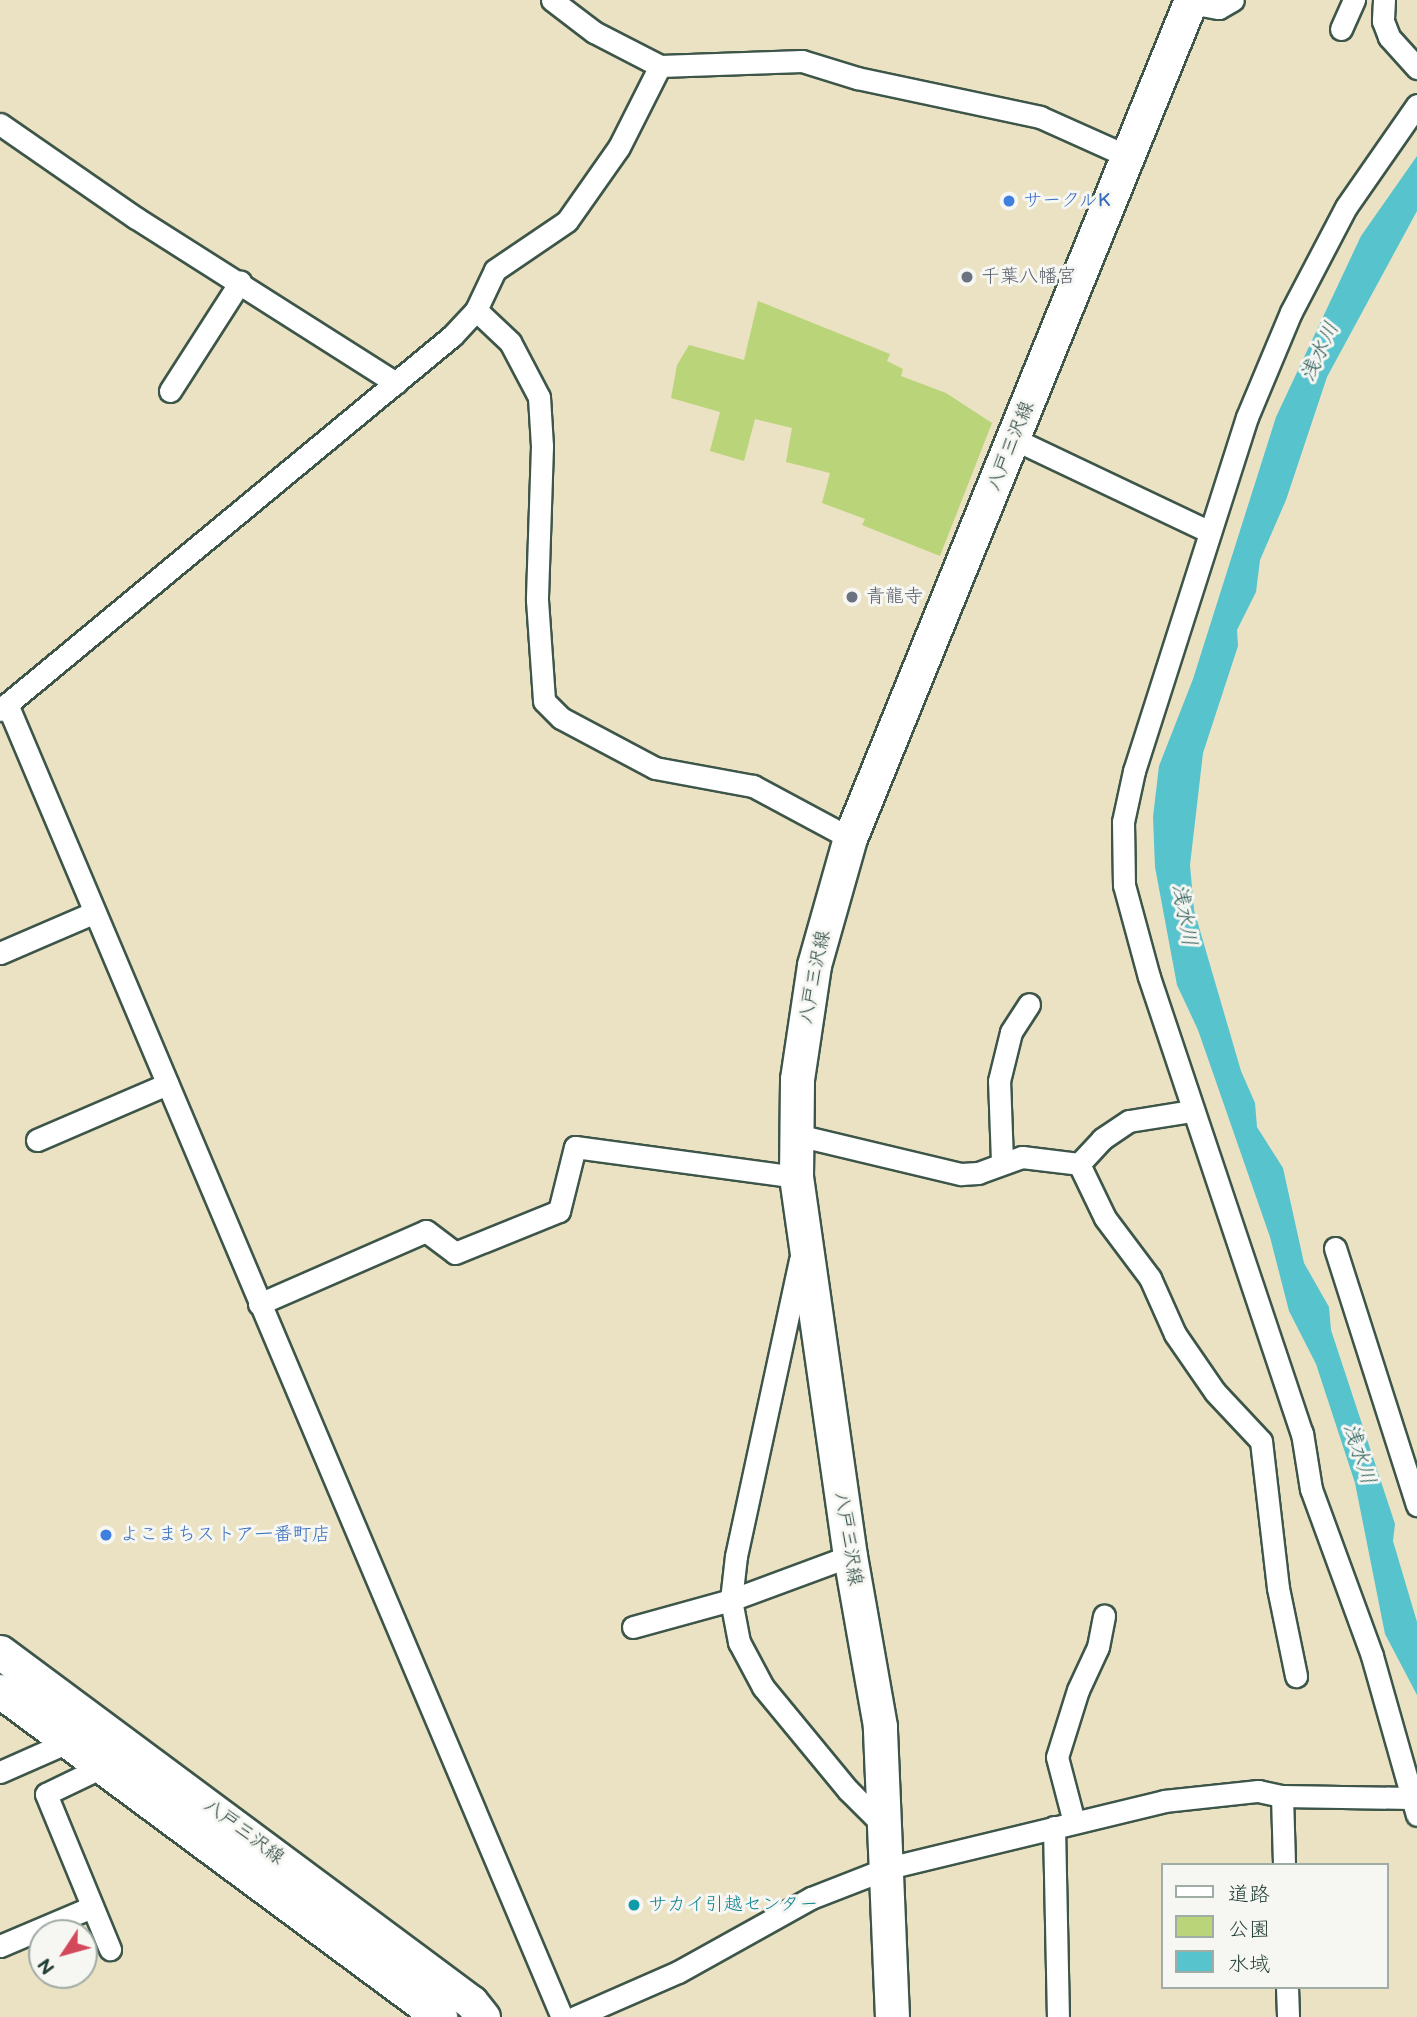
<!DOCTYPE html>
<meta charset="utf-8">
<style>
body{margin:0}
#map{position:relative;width:1417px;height:2017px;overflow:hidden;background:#eae2c3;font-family:"Balsamiq Sans","Klee One",sans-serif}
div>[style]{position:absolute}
.green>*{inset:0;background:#bad479}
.water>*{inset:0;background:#56c3cd}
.roads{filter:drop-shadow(2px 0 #3d5649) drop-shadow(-2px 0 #3d5649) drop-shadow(0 2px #3d5649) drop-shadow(0 -2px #3d5649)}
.street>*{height:21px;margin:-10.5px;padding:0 10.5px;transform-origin:10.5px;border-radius:10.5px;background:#fff}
.primary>*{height:33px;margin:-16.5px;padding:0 16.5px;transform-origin:16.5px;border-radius:16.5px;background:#fff}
.dots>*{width:19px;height:19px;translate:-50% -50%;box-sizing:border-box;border:4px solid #f6f6f2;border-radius:50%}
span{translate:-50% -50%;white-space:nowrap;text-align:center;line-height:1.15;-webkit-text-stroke:6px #f6f6f2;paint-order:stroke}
.shop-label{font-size:19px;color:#366cbe}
.left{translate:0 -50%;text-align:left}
.worship-label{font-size:19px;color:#5b616d}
.street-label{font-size:19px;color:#1f3d34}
.culture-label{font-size:19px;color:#0d838f}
.water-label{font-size:21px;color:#2d5e5a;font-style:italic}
.legend{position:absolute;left:1161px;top:1863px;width:228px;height:126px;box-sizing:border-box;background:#f6f6f2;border:2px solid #a0aca6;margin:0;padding:9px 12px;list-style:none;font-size:21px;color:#1f3d34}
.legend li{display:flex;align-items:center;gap:14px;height:35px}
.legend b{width:35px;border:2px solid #a0aca6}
.north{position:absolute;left:28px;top:1919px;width:70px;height:70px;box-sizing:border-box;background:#f6f6f2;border:2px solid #a0aca6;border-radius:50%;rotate:234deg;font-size:19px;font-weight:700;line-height:28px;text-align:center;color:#1f3d34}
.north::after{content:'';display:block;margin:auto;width:24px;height:32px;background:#d1495b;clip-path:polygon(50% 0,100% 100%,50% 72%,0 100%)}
</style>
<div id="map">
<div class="green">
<i style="clip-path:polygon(758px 301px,890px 354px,887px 361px,903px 369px,901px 376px,946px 393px,992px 423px,940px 556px,862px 525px,865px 519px,822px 503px,830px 473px,786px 462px,792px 428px,755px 419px,744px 461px,710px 451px,720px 412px,671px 398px,677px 365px,689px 345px,744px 360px)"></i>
</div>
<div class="water">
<i style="clip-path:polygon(1417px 156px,1417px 211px,1327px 377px,1286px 500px,1260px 560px,1256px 592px,1237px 630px,1238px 646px,1203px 753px,1190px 865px,1194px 910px,1241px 1071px,1255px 1103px,1257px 1127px,1283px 1168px,1304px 1263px,1329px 1307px,1331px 1330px,1395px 1524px,1393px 1541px,1417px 1622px,1417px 1695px,1385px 1634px,1355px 1483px,1316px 1364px,1289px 1311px,1270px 1237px,1198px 1030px,1177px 985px,1155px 867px,1153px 817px,1159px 766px,1193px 679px,1276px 417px,1361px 236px)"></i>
</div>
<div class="roads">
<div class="street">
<i style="left:552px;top:0;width:53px;rotate:37.3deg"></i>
<i style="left:594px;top:32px;width:74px;rotate:27.3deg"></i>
<i style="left:660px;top:66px;width:142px;rotate:-2deg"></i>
<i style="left:802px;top:61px;width:58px;rotate:17.2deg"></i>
<i style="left:857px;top:78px;width:187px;rotate:12deg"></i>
<i style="left:1040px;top:117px;width:95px;rotate:24.1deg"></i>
<i style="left:1384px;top:0;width:21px;rotate:93deg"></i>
<i style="left:1383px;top:21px;width:17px;rotate:69deg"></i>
<i style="left:1389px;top:37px;width:42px;rotate:47.9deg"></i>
<i style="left:1190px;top:3px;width:29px;rotate:10deg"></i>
<i style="left:1219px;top:8px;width:16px;rotate:-30deg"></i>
<i style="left:1341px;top:29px;width:32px;rotate:-66deg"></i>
<i style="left:1417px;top:105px;width:124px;rotate:124.8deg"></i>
<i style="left:1346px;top:207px;width:119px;rotate:117.6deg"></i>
<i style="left:1291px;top:312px;width:114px;rotate:112.7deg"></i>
<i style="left:1247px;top:417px;width:372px;rotate:107.7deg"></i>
<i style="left:1134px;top:771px;width:52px;rotate:102.2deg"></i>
<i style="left:1123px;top:822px;width:63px;rotate:89.1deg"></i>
<i style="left:1124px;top:885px;width:95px;rotate:74.8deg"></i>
<i style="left:1149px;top:977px;width:481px;rotate:71.5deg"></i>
<i style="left:1302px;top:1433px;width:57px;rotate:80.9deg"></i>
<i style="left:1311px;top:1489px;width:178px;rotate:69.9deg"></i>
<i style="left:1372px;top:1656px;width:165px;rotate:74.2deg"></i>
<i style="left:0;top:124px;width:165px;rotate:34.7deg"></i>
<i style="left:136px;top:218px;width:308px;rotate:32.4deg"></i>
<i style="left:476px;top:310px;width:47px;rotate:43.3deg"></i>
<i style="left:510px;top:342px;width:62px;rotate:62.2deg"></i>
<i style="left:539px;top:397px;width:49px;rotate:86.5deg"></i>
<i style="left:542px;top:446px;width:154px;rotate:91.9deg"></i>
<i style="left:537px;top:600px;width:101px;rotate:86deg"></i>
<i style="left:544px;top:701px;width:24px;rotate:45deg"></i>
<i style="left:561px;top:718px;width:106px;rotate:28deg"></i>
<i style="left:655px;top:768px;width:100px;rotate:10.4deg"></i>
<i style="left:753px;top:786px;width:110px;rotate:28.2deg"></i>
<i style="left:170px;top:391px;width:130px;rotate:-57.3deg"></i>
<i style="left:1014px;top:439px;width:215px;rotate:25.4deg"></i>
<i style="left:7px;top:704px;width:1425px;rotate:67.09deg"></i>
<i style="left:0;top:710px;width:587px;rotate:-39.61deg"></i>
<i style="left:452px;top:336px;width:35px;rotate:-47deg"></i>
<i style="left:476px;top:310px;width:44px;rotate:-64.6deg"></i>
<i style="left:495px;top:270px;width:87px;rotate:-34.2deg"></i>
<i style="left:567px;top:221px;width:90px;rotate:-54.9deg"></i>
<i style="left:619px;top:147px;width:91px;rotate:-63.2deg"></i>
<i style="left:0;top:953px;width:103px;rotate:-23.3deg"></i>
<i style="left:797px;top:1135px;width:169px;rotate:13.4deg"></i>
<i style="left:961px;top:1174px;width:17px;rotate:-3deg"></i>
<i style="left:978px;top:1173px;width:47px;rotate:-20deg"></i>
<i style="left:1022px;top:1157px;width:57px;rotate:7deg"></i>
<i style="left:1079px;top:1164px;width:34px;rotate:-47deg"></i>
<i style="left:1102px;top:1139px;width:32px;rotate:-34deg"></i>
<i style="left:1129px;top:1121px;width:64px;rotate:-9deg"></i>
<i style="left:37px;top:1140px;width:142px;rotate:-23.3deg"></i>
<i style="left:1002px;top:1161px;width:80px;rotate:-92.1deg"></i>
<i style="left:999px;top:1081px;width:50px;rotate:-76.2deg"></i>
<i style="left:1011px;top:1032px;width:33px;rotate:-57deg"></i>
<i style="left:1079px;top:1164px;width:60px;rotate:64.3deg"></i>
<i style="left:1105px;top:1218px;width:75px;rotate:53.1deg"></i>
<i style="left:1150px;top:1278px;width:61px;rotate:65.9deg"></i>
<i style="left:1175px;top:1334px;width:70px;rotate:55.4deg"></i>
<i style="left:1215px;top:1392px;width:67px;rotate:46.8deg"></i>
<i style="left:1261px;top:1441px;width:148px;rotate:83.4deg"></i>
<i style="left:1278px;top:1588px;width:90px;rotate:78.4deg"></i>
<i style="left:1335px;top:1248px;width:270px;rotate:72.3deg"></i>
<i style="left:800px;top:1260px;width:303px;rotate:102.2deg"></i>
<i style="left:736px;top:1556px;width:44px;rotate:96.5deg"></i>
<i style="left:731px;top:1600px;width:43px;rotate:79.2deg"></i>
<i style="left:739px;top:1642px;width:51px;rotate:61.9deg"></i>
<i style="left:763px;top:1687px;width:134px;rotate:50.5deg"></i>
<i style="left:848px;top:1790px;width:54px;rotate:45deg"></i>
<i style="left:259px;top:1304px;width:182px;rotate:-23.6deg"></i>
<i style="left:426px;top:1231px;width:36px;rotate:37deg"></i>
<i style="left:455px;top:1253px;width:112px;rotate:-22deg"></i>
<i style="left:559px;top:1211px;width:66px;rotate:-76deg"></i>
<i style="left:575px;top:1147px;width:223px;rotate:7.7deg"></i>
<i style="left:633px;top:1627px;width:102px;rotate:-15.4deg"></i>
<i style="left:731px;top:1600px;width:127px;rotate:-20.3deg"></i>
<i style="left:102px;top:1767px;width:62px;rotate:154.3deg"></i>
<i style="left:46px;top:1794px;width:168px;rotate:67.6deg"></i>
<i style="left:0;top:1772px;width:74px;rotate:-23.8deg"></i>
<i style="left:1282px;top:1796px;width:69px;rotate:88.3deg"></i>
<i style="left:1074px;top:1822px;width:67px;rotate:-104.7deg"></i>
<i style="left:1057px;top:1757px;width:70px;rotate:-72.6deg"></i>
<i style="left:1078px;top:1690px;width:47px;rotate:-65.1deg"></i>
<i style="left:1098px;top:1647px;width:32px;rotate:-79deg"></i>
<i style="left:1054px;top:1827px;width:190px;rotate:88.8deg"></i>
<i style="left:0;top:1946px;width:100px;rotate:-23deg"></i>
<i style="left:1287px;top:1987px;width:30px;rotate:88deg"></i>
<i style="left:575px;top:2017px;width:112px;rotate:-23.6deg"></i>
<i style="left:678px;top:1972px;width:152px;rotate:-29.1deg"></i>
<i style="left:811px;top:1898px;width:83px;rotate:-21.3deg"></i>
<i style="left:888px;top:1868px;width:284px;rotate:-13.6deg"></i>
<i style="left:1164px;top:1801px;width:95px;rotate:-6.1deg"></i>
<i style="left:1258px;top:1791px;width:25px;rotate:12deg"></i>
<i style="left:1282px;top:1796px;width:129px;rotate:0.9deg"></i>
</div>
<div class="primary">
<i style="left:0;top:1652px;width:587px;rotate:36.62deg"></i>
<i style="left:471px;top:2002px;width:19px;rotate:51deg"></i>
<i style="left:0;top:1691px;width:548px;rotate:36.54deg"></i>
<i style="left:892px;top:2017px;width:291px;rotate:-92.4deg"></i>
<i style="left:880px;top:1726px;width:173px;rotate:-100deg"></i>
<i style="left:850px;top:1556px;width:383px;rotate:-98.1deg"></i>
<i style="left:796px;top:1177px;width:98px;rotate:-89.4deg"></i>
<i style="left:797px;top:1079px;width:115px;rotate:-81.5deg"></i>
<i style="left:814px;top:965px;width:132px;rotate:-74.2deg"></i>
<i style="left:850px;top:838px;width:905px;rotate:-67.86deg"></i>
</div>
</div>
<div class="dots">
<i style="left:1009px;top:201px;background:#3f7fe0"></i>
<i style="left:967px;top:277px;background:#6b7280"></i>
<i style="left:852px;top:597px;background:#6b7280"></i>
<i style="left:106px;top:1535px;background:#3f7fe0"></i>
<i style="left:634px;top:1905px;background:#0f9aa8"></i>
</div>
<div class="shop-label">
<span class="left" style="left:1023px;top:201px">サークルK</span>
<span class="left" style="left:120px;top:1535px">よこまちストア一番町店</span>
</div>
<div class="worship-label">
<span class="left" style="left:981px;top:277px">千葉八幡宮</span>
<span class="left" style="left:866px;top:597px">青龍寺</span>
</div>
<div class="street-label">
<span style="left:1011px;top:446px;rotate:-68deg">八戸三沢線</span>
<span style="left:815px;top:977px;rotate:-79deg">八戸三沢線</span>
<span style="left:848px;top:1539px;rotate:81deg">八戸三沢線</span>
<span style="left:244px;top:1832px;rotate:37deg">八戸三沢線</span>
</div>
<div class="culture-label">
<span class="left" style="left:648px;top:1905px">サカイ引越センター</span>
</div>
<div class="water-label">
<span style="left:1320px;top:352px;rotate:-65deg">浅水川</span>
<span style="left:1184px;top:915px;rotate:80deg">浅水川</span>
<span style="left:1359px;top:1454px;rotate:72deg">浅水川</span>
</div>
<ul class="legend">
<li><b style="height:9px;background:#fff"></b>道路</li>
<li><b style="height:19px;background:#bad479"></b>公園</li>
<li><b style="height:19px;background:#56c3cd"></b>水域</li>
</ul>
<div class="north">N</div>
</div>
